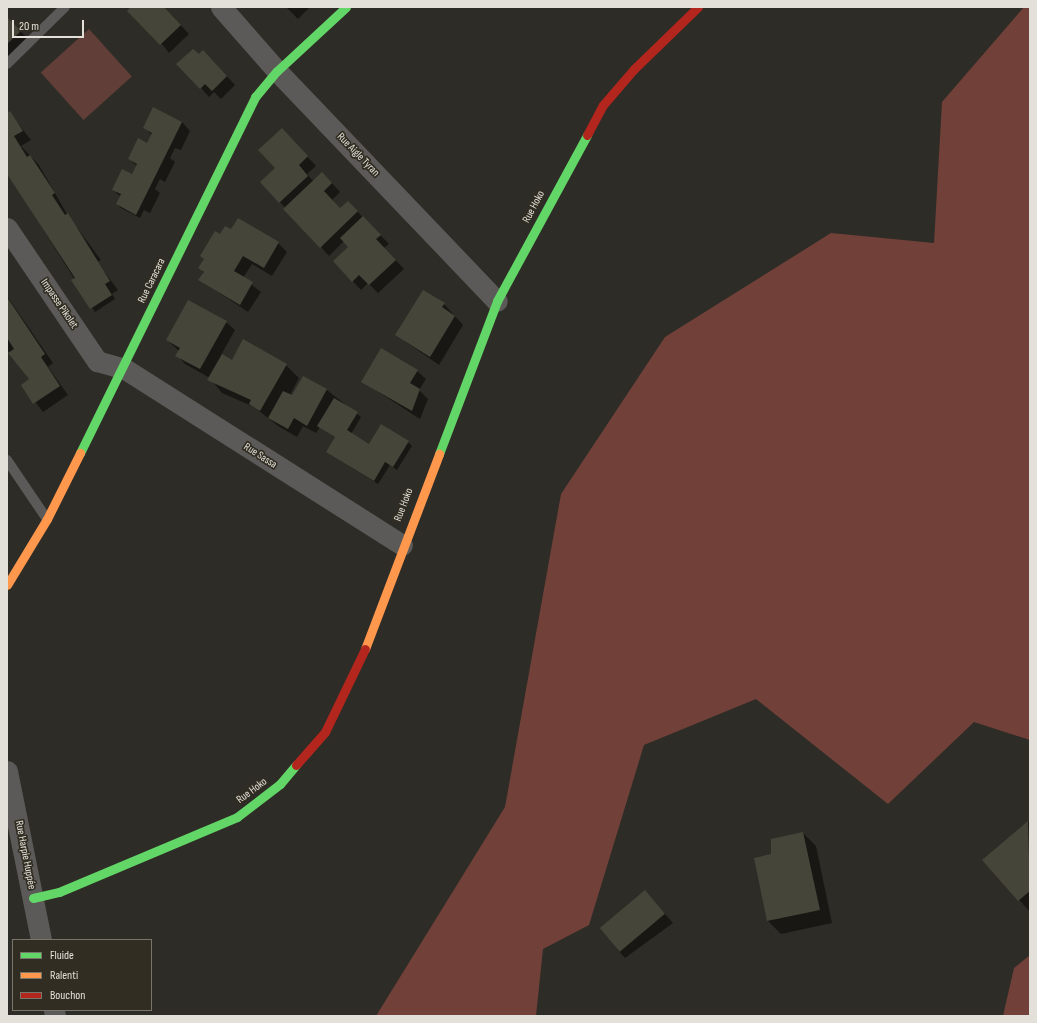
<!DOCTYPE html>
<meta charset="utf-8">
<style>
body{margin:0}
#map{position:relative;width:1037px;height:1023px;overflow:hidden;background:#2e2c26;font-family:"Sofia Sans Condensed",sans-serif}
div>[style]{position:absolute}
.green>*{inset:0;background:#613e38;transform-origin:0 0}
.forest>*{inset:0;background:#714139}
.shadow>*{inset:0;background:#0007}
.building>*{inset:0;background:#464539;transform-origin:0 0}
.lane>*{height:10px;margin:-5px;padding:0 5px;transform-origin:5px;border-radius:5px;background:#5c5a58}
.street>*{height:21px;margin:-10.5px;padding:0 10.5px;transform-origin:10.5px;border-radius:10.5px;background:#5c5a58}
.fast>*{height:9px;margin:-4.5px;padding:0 4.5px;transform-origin:4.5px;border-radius:4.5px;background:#63d668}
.slow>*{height:9px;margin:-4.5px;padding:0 4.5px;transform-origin:4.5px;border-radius:4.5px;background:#ff974d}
.jam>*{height:9px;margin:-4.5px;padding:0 4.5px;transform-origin:4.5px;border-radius:4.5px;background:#b3261e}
span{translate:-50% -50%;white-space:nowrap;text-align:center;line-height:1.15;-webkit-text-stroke:3.5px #312d22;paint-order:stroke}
.street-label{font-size:11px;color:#e3e0d9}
.frame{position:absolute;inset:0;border:8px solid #e3e0d9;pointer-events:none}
.legend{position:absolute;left:12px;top:939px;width:140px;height:72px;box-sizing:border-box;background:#312d22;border:1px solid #78756b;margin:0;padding:5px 7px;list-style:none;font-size:12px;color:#e3e0d9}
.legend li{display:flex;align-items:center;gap:8px;height:20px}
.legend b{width:20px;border:1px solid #78756b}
.scale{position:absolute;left:12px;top:20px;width:72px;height:18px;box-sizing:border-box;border:2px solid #e3e0d9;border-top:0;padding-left:5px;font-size:12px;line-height:14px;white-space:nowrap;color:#e3e0d9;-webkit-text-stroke:3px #312d22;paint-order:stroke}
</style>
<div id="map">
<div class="green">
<i style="left:89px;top:29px;width:64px;height:65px;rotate:48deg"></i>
</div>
<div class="forest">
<i style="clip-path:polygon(1024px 7px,1030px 7px,1030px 740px,974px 722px,888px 804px,756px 699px,644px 745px,589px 925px,543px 949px,536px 1016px,376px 1016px,505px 807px,561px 494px,665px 337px,831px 233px,934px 243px,942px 102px)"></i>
<i style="clip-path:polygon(1030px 955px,1030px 1016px,1003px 1016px,1014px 968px)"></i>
</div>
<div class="shadow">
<i style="clip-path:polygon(133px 7px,164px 7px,189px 34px,169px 53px)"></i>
<i style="clip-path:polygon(286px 7px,310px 7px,298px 19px)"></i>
<i style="clip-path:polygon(7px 17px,33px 44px,7px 69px)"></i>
<i style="clip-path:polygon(199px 55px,212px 60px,235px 85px,221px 99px,214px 92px,209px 97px,201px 88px)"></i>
<i style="clip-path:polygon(10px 113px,31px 140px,21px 146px,39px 165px,67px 214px,101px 260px,97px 262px,118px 290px,112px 294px,115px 299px,95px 312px,7px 172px,7px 114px)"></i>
<i style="clip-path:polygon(182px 122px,190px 131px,181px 150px,175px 148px,170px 158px,175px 162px,165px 182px,160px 179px,155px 189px,160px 193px,150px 213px,144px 210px,140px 218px,121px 208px,117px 204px,121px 197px,113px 190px,132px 175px,137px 166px,129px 159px,148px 144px,152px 135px,144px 127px)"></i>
<i style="clip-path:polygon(290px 138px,316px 166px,307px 174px,314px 182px,331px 182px,340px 192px,332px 200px,340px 209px,348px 202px,389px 244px,384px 248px,404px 269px,378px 293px,368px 283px,361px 290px,334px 261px,350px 247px,344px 241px,329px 256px,280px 202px,277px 168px)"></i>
<i style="clip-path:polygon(232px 231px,278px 243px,287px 252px,272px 276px,252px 264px,243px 278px,261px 292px,248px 312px,200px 280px,204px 273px,200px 268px,220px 235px)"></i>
<i style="clip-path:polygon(7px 296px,53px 363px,48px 367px,68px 395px,43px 412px,22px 385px,30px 380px,7px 350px)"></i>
<i style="clip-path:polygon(444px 304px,463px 325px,439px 365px,396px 335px)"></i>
<i style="clip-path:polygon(226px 322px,235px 330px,221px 355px,232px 361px,286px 365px,299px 378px,290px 395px,292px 397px,303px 377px,327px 390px,361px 417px,351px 434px,370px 445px,408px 442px,412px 446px,397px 470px,390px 465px,378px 484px,327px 452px,336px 438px,320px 427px,316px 433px,303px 426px,297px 437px,278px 426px,254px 407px,222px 393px,210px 378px,185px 364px,177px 355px,179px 351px,167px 340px)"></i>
<i style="clip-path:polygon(417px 371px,426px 379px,419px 390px,428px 399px,420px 419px,363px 382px)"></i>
<i style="clip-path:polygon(1028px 822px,1030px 824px,1030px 912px,984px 860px)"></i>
<i style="clip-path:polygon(803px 833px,816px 846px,832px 923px,781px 934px,768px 921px,772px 855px)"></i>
<i style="clip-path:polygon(645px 891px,673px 923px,625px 958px,617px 949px)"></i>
</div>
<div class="building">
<i style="clip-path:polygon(131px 7px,164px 7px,181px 25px,160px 45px,127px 11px)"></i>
<i style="clip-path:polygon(7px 17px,21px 31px,7px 44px)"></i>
<i style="clip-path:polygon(193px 49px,199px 54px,203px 50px,227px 76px,212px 91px,205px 84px,200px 89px,176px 64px)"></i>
<i style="clip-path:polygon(153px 107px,182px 122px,136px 215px,116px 204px,121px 194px,112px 190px,122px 169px,132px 174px,137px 164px,128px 159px,138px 138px,147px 143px,152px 133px,143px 128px)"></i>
<i style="clip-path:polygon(10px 111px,23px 131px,14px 136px,27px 157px,30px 155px,55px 193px,52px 195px,65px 215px,68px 213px,110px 281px,105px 284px,112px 295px,90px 309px,71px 280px,75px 278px,7px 174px,7px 113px)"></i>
<i style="clip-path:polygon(282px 128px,308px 156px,299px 165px,308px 176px,279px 203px,260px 182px,275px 168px,258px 150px)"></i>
<i style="clip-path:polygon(322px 172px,332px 183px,324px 191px,340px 208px,348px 201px,358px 211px,320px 248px,283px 209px)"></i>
<i style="clip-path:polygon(363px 216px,381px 235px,376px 239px,396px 260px,369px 285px,359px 275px,352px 282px,333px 261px,348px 247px,340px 238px)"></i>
<i style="clip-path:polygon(238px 218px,279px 242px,264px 268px,243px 256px,234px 271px,253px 282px,240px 305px,198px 280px,204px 272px,198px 268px,204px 259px,200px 256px,215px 231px,220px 234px,225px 226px,231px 229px)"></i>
<i style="clip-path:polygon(423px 290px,445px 303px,442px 307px,455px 316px,430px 357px,395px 335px)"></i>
<i style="clip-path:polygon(7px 297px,45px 354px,41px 357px,60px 386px,33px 404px,21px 385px,29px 379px,8px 353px,14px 349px,7px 338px)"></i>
<i style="clip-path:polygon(188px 300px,227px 321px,200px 369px,175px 356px,180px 348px,166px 340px)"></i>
<i style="clip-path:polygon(243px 339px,287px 364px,260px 411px,249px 404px,251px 400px,207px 380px,222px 354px,232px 360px)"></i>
<i style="clip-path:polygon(381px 348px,418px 370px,410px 383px,420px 389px,412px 411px,361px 382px)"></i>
<i style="clip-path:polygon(303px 376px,327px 389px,307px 426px,294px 418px,288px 429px,268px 418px,283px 391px,292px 395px)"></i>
<i style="clip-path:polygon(334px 398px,358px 412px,347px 430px,369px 444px,381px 424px,409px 441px,393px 467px,385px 462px,374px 481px,326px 452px,335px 437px,317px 426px)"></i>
<i style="clip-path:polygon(1028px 821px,1030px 891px,1018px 901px,982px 860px)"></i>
<i style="clip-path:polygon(803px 832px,820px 910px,767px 921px,754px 858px,771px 854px,771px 839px)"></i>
<i style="left:645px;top:890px;width:31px;height:59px;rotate:50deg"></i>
</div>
<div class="lane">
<i style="left:7px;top:64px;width:81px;rotate:-44.5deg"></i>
<i style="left:7px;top:460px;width:71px;rotate:55.9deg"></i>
</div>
<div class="street">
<i style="left:221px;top:7px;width:85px;rotate:48.8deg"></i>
<i style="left:277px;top:71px;width:318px;rotate:46.3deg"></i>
<i style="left:7px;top:228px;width:161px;rotate:55.9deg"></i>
<i style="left:97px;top:361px;width:29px;rotate:16deg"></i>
<i style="left:125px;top:369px;width:328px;rotate:32.4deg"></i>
<i style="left:7px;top:771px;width:172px;rotate:78.6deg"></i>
<i style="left:54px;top:1010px;width:6px;rotate:81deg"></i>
</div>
<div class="fast">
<i style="left:80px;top:453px;width:397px;rotate:-63.8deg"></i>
<i style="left:255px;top:97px;width:34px;rotate:-50deg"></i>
<i style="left:277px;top:71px;width:94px;rotate:-42.8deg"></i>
<i style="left:439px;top:454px;width:164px;rotate:-69.2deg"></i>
<i style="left:497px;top:301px;width:189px;rotate:-61.5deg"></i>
<i style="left:33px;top:898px;width:27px;rotate:-13deg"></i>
<i style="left:59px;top:892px;width:193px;rotate:-22.8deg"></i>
<i style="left:237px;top:817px;width:54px;rotate:-37.5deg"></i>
<i style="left:280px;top:784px;width:25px;rotate:-50deg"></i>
</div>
<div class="slow">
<i style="left:7px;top:585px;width:77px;rotate:-58.8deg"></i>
<i style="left:47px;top:519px;width:74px;rotate:-63.4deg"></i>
<i style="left:365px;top:649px;width:209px;rotate:-69.2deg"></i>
</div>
<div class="jam">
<i style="left:587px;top:135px;width:34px;rotate:-62deg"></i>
<i style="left:603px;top:105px;width:48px;rotate:-49.3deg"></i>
<i style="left:634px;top:69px;width:89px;rotate:-44.1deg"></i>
<i style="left:296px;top:765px;width:44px;rotate:-48.7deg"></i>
<i style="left:325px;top:732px;width:92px;rotate:-64.3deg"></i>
</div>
<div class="street-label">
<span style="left:358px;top:155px;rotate:46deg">Rue Aigle Tyran</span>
<span style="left:534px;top:207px;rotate:-62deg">Rue Hoko</span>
<span style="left:152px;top:281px;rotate:-64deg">Rue Caracara</span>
<span style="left:59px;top:304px;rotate:56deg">Impasse Pikolet</span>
<span style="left:260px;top:456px;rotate:33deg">Rue Sassa</span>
<span style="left:404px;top:505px;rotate:-69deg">Rue Hoko</span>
<span style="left:252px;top:791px;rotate:-37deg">Rue Hoko</span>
<span style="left:25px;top:855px;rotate:79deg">Rue Harpie Huppée</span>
</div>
<div class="frame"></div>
<ul class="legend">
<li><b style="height:5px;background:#63d668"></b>Fluide</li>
<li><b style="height:5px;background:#ff974d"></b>Ralenti</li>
<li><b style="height:5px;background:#b3261e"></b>Bouchon</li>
</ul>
<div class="scale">20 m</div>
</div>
